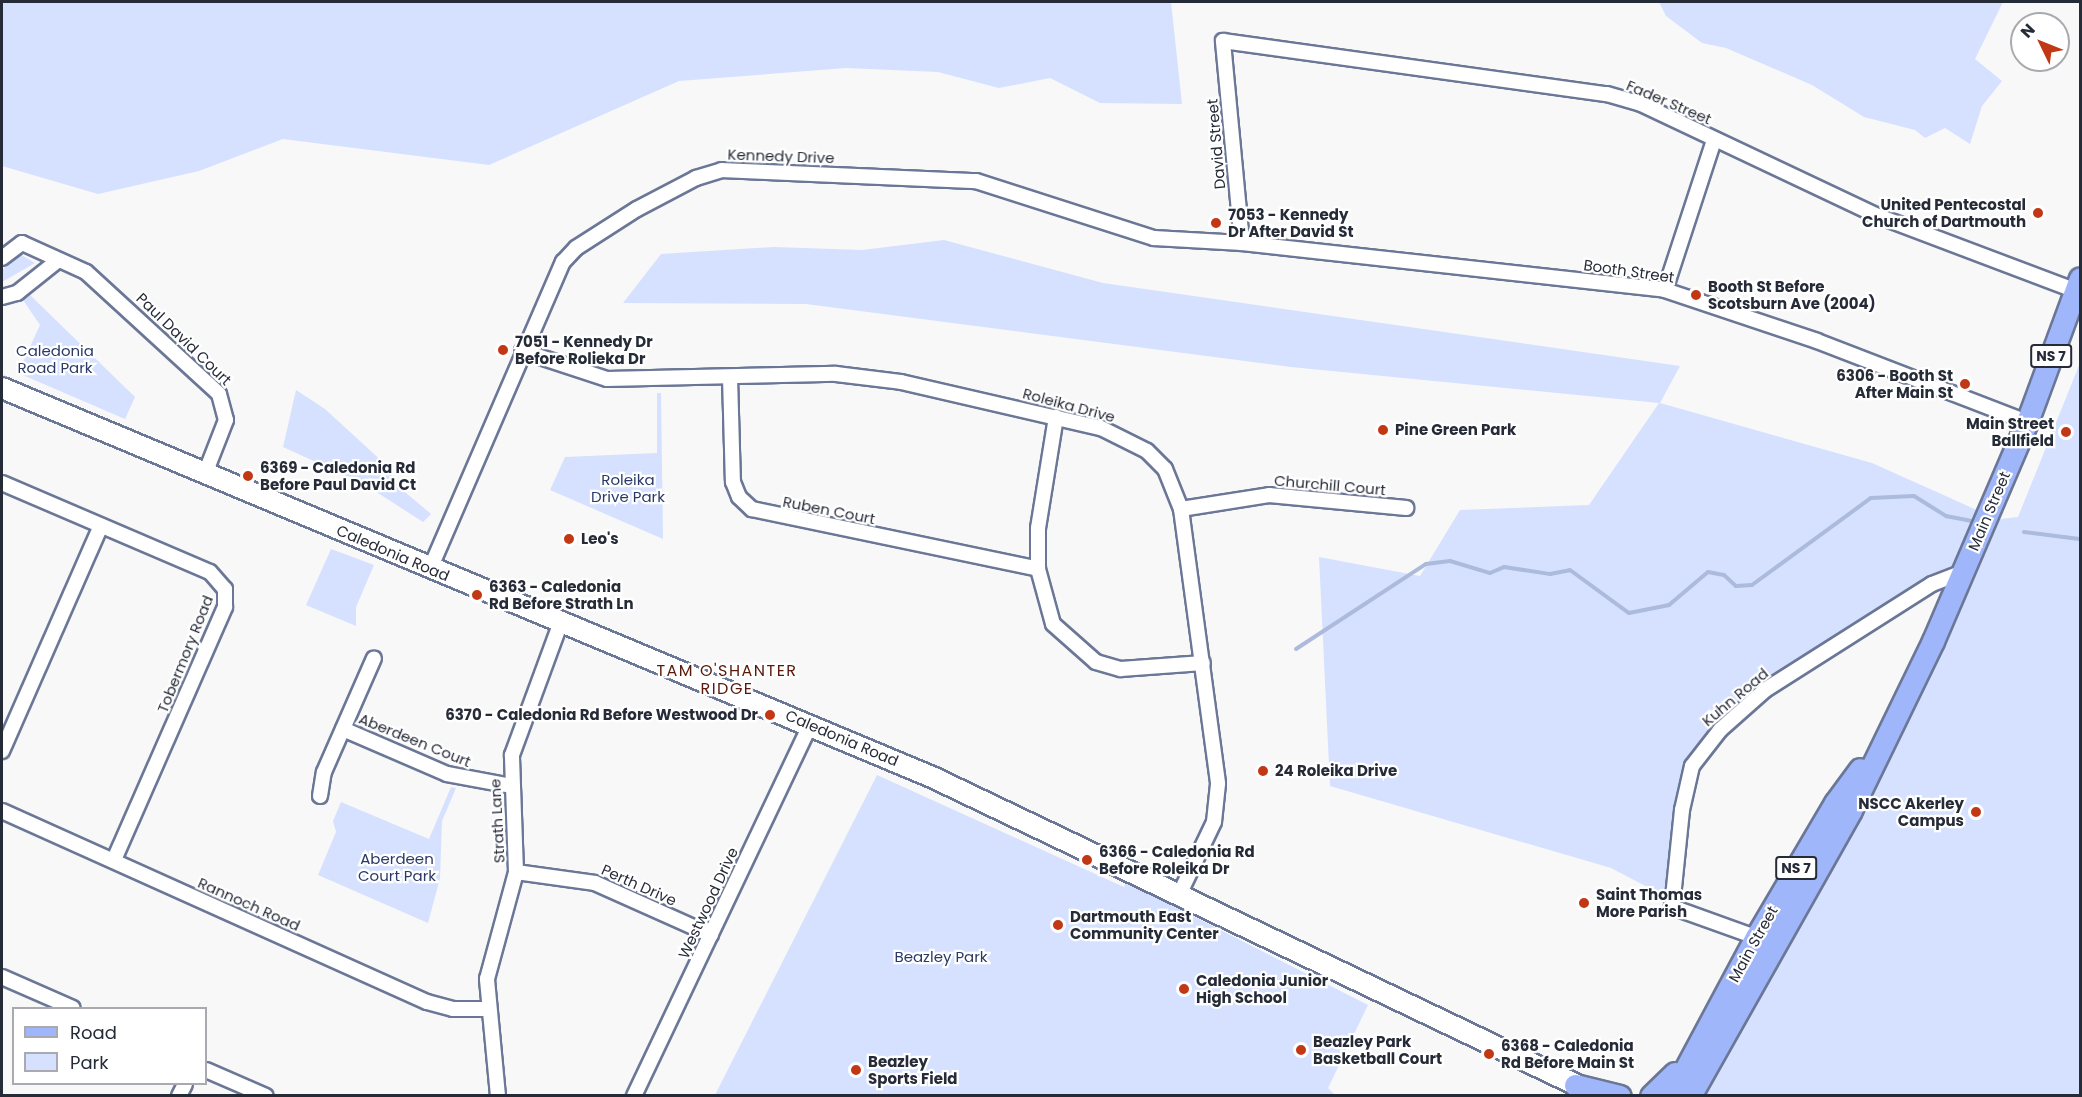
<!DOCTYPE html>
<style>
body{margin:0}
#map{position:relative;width:2082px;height:1097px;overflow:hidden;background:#f8f8f8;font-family:Poppins,sans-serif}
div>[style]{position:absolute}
.green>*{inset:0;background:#d5e1ff}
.stream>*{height:4px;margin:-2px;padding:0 2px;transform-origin:2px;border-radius:2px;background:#acbadc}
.roads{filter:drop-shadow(2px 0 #6b7796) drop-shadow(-2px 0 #6b7796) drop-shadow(0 2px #6b7796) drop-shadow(0 -2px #6b7796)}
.street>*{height:14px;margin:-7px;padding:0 7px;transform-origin:7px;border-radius:7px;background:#fff}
.secondary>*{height:20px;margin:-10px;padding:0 10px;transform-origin:10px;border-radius:10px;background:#fff}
.primary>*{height:21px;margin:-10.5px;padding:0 10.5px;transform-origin:10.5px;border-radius:10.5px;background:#a0b6fb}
.dots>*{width:16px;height:16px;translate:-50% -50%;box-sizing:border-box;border:3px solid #fff;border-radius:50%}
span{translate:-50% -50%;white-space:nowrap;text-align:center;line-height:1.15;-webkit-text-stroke:4.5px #fff;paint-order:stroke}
.shield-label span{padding:2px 4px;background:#fff;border:2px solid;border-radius:4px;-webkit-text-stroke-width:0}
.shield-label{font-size:14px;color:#262b38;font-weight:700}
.street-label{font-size:15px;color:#262b38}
.poi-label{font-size:15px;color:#262b38;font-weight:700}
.right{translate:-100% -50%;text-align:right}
.left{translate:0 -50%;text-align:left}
.park-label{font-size:15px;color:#2a3a67}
.neighbourhood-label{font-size:16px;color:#5a1808;letter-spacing:1.5px}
.frame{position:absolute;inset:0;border:3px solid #262b38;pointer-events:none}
.legend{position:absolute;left:12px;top:1007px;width:195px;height:78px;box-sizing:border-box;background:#fff;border:2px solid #a8aaaf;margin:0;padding:8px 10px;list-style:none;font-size:18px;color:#262b38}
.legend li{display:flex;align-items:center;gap:12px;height:30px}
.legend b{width:30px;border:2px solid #a8aaaf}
.north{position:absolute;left:2010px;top:12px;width:60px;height:60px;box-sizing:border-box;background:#fff;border:2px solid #a8aaaf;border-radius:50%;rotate:313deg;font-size:16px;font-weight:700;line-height:24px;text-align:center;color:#262b38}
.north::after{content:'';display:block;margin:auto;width:21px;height:27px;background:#c23814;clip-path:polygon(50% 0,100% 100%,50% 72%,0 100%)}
</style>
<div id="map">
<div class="green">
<i style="clip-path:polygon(2px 2px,1171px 2px,1182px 104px,1100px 103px,1050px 78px,999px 88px,938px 72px,846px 68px,679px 81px,489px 165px,283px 139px,199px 171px,98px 194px,2px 166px)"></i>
<i style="clip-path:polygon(1659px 2px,2003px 2px,1975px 59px,2002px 81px,1982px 106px,1970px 144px,1945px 128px,1925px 138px,1915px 130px,1864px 117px,1812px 85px,1726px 48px,1702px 43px,1666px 16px)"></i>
<i style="clip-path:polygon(944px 240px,1103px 283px,1680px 366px,1660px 403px,1872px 463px,1988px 515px,1968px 557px,1751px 706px,1691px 768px,1676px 902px,1611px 868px,1330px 786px,1319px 557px,1420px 576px,1460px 510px,1589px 505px,1659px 403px,1291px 367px,806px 304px,623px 303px,661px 254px,774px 247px,862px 250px)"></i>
<i style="clip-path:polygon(15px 251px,35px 263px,2px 282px,2px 271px)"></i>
<i style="clip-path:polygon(30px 295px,135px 397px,125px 419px,18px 373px,40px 325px,23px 300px)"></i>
<i style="clip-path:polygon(2080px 363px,2080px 1095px,1699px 1096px,1945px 646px,2000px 519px,2018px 517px)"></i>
<i style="clip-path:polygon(296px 390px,325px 409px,386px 465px,399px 487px,431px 514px,423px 522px,364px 484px,283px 447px)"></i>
<i style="clip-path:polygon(657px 393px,661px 393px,663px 539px,550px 490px,565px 457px,657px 453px)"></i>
<i style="clip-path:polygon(331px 549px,374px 565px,356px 607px,356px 626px,306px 605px)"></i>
<i style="clip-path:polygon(877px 775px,1124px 887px,1126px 882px,1368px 1005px,1328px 1088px,1335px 1095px,715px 1095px)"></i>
<i style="clip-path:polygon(451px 787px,456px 788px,442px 821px,440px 878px,428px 923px,318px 875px,336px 832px,333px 821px,341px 802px,429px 839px)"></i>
</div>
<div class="stream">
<i style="left:2024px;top:532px;width:56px;rotate:7.1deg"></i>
<i style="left:1296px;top:649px;width:155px;rotate:-33.2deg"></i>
<i style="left:1426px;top:564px;width:24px;rotate:-7deg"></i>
<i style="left:1450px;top:561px;width:42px;rotate:16.7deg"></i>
<i style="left:1490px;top:573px;width:15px;rotate:-23deg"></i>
<i style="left:1504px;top:567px;width:47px;rotate:8.7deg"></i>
<i style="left:1550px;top:574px;width:20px;rotate:-11deg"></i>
<i style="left:1570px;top:570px;width:73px;rotate:36.1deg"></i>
<i style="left:1629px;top:613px;width:41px;rotate:-11.3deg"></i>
<i style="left:1669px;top:605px;width:51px;rotate:-40.2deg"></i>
<i style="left:1708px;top:572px;width:16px;rotate:11deg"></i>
<i style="left:1724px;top:575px;width:16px;rotate:43deg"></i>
<i style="left:1736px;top:586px;width:16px;rotate:-4deg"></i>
<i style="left:1752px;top:585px;width:147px;rotate:-36.2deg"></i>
<i style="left:1871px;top:498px;width:43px;rotate:-2.7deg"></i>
<i style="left:1914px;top:496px;width:38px;rotate:32deg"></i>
<i style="left:1946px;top:516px;width:26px;rotate:11deg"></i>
</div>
<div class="roads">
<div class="street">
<i style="left:1242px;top:243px;width:203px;rotate:-95.4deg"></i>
<i style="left:1223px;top:41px;width:388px;rotate:7.9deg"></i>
<i style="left:1607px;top:94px;width:35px;rotate:16deg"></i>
<i style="left:1641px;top:104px;width:262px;rotate:25.3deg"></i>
<i style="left:1878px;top:216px;width:212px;rotate:20.7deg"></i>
<i style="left:2px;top:258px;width:25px;rotate:-37deg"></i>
<i style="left:22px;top:243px;width:70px;rotate:24.4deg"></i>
<i style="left:86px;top:272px;width:180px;rotate:42.5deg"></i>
<i style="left:219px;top:394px;width:27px;rotate:75deg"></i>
<i style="left:226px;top:420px;width:58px;rotate:111.3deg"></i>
<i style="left:1665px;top:290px;width:158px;rotate:-71.9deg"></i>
<i style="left:2px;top:297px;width:16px;rotate:-15deg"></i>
<i style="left:17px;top:293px;width:50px;rotate:-38.5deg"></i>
<i style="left:522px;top:351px;width:89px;rotate:18.2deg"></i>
<i style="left:607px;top:379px;width:229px;rotate:-1.3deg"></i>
<i style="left:836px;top:374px;width:65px;rotate:7deg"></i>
<i style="left:901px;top:382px;width:205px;rotate:13deg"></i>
<i style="left:1101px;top:428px;width:51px;rotate:26.6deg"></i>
<i style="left:1147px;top:451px;width:25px;rotate:45deg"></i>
<i style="left:1165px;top:469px;width:43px;rotate:68.2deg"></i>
<i style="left:1181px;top:509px;width:277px;rotate:82.3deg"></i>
<i style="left:1218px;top:784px;width:38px;rotate:96deg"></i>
<i style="left:1214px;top:822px;width:79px;rotate:115.6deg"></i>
<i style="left:730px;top:377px;width:105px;rotate:88.4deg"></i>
<i style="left:733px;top:482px;width:16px;rotate:68deg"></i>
<i style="left:739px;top:497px;width:18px;rotate:43deg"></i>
<i style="left:752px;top:509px;width:292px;rotate:11.8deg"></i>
<i style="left:1056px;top:417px;width:112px;rotate:99.2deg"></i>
<i style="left:1038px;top:528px;width:41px;rotate:90deg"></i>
<i style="left:1038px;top:569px;width:57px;rotate:74.7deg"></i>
<i style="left:1053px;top:624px;width:57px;rotate:41.5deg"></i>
<i style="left:1096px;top:662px;width:26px;rotate:16deg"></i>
<i style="left:1121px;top:669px;width:82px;rotate:-4.2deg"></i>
<i style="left:2px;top:483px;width:226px;rotate:23.2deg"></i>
<i style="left:210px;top:572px;width:23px;rotate:49deg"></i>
<i style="left:225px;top:589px;width:18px;rotate:90deg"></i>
<i style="left:225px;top:607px;width:276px;rotate:113.7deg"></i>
<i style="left:1181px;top:509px;width:89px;rotate:-9deg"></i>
<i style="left:1269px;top:495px;width:138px;rotate:5.4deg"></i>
<i style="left:430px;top:569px;width:335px;rotate:-66.6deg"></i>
<i style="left:563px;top:262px;width:19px;rotate:-47deg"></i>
<i style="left:576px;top:248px;width:72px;rotate:-32.6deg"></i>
<i style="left:637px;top:209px;width:67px;rotate:-27.7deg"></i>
<i style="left:696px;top:178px;width:27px;rotate:-17deg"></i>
<i style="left:722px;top:170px;width:254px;rotate:2.5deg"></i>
<i style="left:976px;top:181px;width:187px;rotate:17.8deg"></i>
<i style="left:1154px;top:238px;width:88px;rotate:3.3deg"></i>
<i style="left:1242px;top:243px;width:426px;rotate:6.3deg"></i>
<i style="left:1665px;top:290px;width:160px;rotate:18.5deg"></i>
<i style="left:1817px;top:341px;width:225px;rotate:21.1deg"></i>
<i style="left:343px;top:729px;width:113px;rotate:23.4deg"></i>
<i style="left:447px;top:774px;width:65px;rotate:10.6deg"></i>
<i style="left:2px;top:751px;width:246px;rotate:-66.3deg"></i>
<i style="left:320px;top:796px;width:24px;rotate:-81deg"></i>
<i style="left:324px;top:772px;width:124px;rotate:-66.3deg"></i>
<i style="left:2px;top:811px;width:466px;rotate:24.2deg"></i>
<i style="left:427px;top:1002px;width:27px;rotate:15deg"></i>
<i style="left:453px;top:1009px;width:33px"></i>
<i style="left:516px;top:872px;width:80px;rotate:7.9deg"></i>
<i style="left:595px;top:883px;width:127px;rotate:24.1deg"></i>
<i style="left:1761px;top:939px;width:95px;rotate:-160.2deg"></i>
<i style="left:1672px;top:907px;width:98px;rotate:-84.1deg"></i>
<i style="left:1682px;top:810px;width:45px;rotate:-77.2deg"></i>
<i style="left:1692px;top:766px;width:46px;rotate:-52.1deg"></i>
<i style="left:1720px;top:730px;width:60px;rotate:-41.6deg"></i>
<i style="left:1765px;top:690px;width:198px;rotate:-32.4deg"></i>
<i style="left:1932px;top:584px;width:34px;rotate:-21deg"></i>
<i style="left:2px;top:977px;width:77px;rotate:23.6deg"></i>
<i style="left:206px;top:1070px;width:65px;rotate:23.4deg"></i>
<i style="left:179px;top:1096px;width:13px;rotate:-63deg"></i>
<i style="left:498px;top:1096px;width:118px;rotate:-95.4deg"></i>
<i style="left:487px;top:979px;width:111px;rotate:-74.8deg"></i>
<i style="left:516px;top:872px;width:117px;rotate:-92deg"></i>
<i style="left:512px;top:755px;width:142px;rotate:-69.8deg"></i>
<i style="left:634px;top:1096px;width:412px;rotate:-64.6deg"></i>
</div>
<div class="secondary">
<i style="left:2px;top:388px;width:1008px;rotate:22.7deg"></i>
<i style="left:932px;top:777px;width:728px;rotate:25.54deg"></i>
</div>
<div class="primary">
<i style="left:1575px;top:1085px;width:46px;rotate:13.7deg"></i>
<i style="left:1651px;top:1096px;width:33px;rotate:-44deg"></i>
<i style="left:1671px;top:1096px;width:180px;rotate:-61.9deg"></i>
<i style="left:1756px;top:937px;width:156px;rotate:-59.5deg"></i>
<i style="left:1835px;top:803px;width:42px;rotate:-53.7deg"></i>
<i style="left:1690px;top:1096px;width:328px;rotate:-60.6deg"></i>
<i style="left:1851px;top:810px;width:188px;rotate:-64.1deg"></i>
<i style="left:1933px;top:641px;width:238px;rotate:-66.8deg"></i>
<i style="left:2027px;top:422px;width:153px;rotate:-69.8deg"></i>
</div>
</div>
<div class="dots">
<i style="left:2038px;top:213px;background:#c23814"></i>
<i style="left:1216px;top:223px;background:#c23814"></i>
<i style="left:1696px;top:295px;background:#c23814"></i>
<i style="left:503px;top:350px;background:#c23814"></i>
<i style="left:1965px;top:384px;background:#c23814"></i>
<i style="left:1383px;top:430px;background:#c23814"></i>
<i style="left:2066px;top:432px;background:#c23814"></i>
<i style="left:248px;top:476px;background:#c23814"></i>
<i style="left:569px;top:539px;background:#c23814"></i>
<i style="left:477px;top:595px;background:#c23814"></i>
<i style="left:770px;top:715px;background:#c23814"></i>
<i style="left:1263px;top:771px;background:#c23814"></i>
<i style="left:1976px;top:812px;background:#c23814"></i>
<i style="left:1087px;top:860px;background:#c23814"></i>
<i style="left:1584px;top:903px;background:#c23814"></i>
<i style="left:1058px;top:925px;background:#c23814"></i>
<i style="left:1184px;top:989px;background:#c23814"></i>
<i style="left:1301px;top:1050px;background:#c23814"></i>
<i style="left:1489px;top:1054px;background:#c23814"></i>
<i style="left:856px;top:1070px;background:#c23814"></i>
</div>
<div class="shield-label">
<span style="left:2051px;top:356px">NS 7</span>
<span style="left:1796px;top:868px">NS 7</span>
</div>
<div class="street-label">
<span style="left:1669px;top:102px;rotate:23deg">Fader Street</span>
<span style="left:1216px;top:144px;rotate:-95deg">David Street</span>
<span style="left:781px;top:156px;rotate:2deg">Kennedy Drive</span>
<span style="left:1629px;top:271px;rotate:8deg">Booth Street</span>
<span style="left:184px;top:339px;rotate:44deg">Paul David Court</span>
<span style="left:1069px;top:405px;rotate:15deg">Roleika Drive</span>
<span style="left:1330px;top:485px;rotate:5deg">Churchill Court</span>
<span style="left:829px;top:510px;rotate:11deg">Ruben Court</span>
<span style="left:1989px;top:511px;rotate:-67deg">Main Street</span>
<span style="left:393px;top:553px;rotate:23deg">Caledonia Road</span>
<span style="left:185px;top:654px;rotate:-68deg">Tobermory Road</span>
<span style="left:1735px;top:697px;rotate:-40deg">Kuhn Road</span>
<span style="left:842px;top:738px;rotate:23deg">Caledonia Road</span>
<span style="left:415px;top:740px;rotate:22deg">Aberdeen Court</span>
<span style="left:497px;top:821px;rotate:-93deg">Strath Lane</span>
<span style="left:639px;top:885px;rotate:24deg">Perth Drive</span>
<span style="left:708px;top:903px;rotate:-65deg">Westwood Drive</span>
<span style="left:249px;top:904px;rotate:24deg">Rannoch Road</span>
<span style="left:1753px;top:944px;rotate:-61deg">Main Street</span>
</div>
<div class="poi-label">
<span class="right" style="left:2026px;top:213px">United Pentecostal<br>Church of Dartmouth</span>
<span class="left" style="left:1228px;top:223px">7053 - Kennedy<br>Dr After David St</span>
<span class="left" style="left:1708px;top:295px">Booth St Before<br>Scotsburn Ave (2004)</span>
<span class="left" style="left:515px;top:350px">7051 - Kennedy Dr<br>Before Rolieka Dr</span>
<span class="right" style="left:1953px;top:384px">6306 - Booth St<br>After Main St</span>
<span class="right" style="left:2054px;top:432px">Main Street<br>Ballfield</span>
<span class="left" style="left:1395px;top:430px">Pine Green Park</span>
<span class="left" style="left:260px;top:476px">6369 - Caledonia Rd<br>Before Paul David Ct</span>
<span class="left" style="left:581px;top:539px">Leo's</span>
<span class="left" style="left:489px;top:595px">6363 - Caledonia<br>Rd Before Strath Ln</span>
<span class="right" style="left:758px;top:715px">6370 - Caledonia Rd Before Westwood Dr</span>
<span class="left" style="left:1275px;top:771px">24 Roleika Drive</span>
<span class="right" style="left:1964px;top:812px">NSCC Akerley<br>Campus</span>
<span class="left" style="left:1099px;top:860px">6366 - Caledonia Rd<br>Before Roleika Dr</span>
<span class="left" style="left:1596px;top:903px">Saint Thomas<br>More Parish</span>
<span class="left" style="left:1070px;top:925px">Dartmouth East<br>Community Center</span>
<span class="left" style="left:1196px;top:989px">Caledonia Junior<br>High School</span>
<span class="left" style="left:1313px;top:1050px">Beazley Park<br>Basketball Court</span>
<span class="left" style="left:1501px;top:1054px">6368 - Caledonia<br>Rd Before Main St</span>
<span class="left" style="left:868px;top:1070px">Beazley<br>Sports Field</span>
</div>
<div class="park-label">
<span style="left:55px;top:359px">Caledonia<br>Road Park</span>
<span style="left:628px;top:488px">Roleika<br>Drive Park</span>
<span style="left:397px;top:867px">Aberdeen<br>Court Park</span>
<span style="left:941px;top:957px">Beazley Park</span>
</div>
<div class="neighbourhood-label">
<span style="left:727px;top:680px">TAM O'SHANTER<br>RIDGE</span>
</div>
<div class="frame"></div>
<ul class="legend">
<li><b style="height:8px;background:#a0b6fb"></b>Road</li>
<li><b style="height:16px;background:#d5e1ff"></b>Park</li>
</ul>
<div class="north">N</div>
</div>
